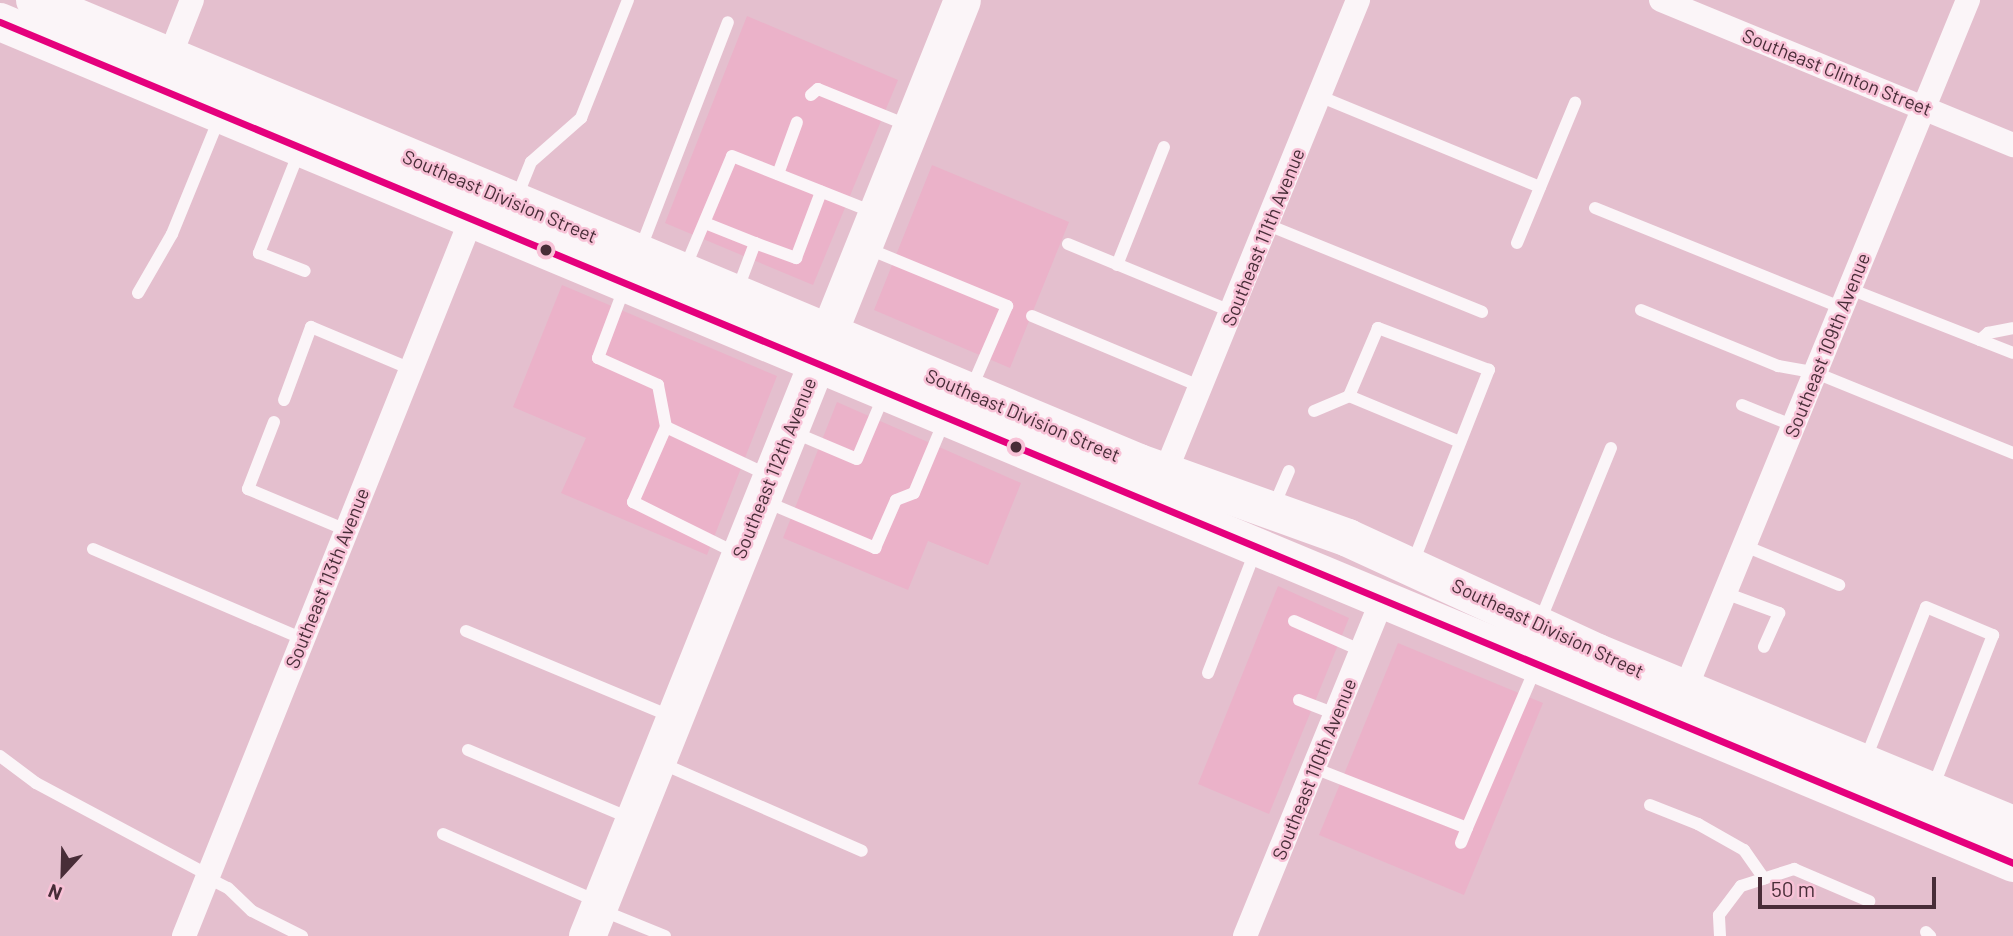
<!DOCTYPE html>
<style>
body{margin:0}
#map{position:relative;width:2013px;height:936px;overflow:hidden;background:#e4bfce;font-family:Barlow,sans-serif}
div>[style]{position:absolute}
.built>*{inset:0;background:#ebb2c9}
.lane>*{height:12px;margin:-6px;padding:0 6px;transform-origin:6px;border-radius:6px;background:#fbf5f8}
.street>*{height:24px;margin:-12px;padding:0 12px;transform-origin:12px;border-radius:12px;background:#fbf5f8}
.secondary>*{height:37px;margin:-18.5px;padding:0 18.5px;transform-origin:18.5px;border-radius:18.5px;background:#fbf5f8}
.primary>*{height:38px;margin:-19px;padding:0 19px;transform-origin:19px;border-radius:19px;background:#fbf5f8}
.bus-1>*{height:7px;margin:-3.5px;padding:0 3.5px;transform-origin:3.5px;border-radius:3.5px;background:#e5007d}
.dots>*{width:19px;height:19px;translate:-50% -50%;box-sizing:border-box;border:4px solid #f8c2d7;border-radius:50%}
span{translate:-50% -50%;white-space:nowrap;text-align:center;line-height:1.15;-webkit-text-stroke:5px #f8c2d7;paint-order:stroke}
.street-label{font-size:19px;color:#482d38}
.north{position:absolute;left:28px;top:838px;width:70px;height:70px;-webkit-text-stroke:5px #f8c2d7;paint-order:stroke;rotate:202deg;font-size:19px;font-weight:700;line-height:28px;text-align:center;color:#482d38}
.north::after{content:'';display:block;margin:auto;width:24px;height:32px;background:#482d38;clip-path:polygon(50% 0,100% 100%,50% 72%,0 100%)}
.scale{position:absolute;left:1758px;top:877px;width:178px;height:32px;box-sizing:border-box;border:4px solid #482d38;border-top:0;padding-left:9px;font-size:21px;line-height:24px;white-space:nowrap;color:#482d38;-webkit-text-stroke:5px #f8c2d7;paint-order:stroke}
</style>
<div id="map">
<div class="built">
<i style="clip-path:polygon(747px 16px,898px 80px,813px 285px,665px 223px)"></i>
<i style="clip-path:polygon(932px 165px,1069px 222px,1010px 368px,874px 310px)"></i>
<i style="clip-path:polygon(562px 285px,777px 376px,707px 555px,561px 493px,586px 438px,513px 407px)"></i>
<i style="clip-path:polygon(837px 402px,1021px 483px,988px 565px,928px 541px,908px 590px,783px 538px)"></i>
<i style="clip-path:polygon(1278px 586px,1349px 618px,1269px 814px,1198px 784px)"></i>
<i style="clip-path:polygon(1398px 643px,1543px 703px,1464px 895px,1319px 835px)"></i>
</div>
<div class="lane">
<i style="left:811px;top:95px;width:9px;rotate:-41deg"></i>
<i style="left:818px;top:89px;width:96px;rotate:22deg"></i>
<i style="left:1319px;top:96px;width:239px;rotate:22.4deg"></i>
<i style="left:299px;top:152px;width:109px;rotate:111.6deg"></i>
<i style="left:259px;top:253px;width:49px;rotate:21.4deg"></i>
<i style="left:778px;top:174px;width:55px;rotate:-69.9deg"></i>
<i style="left:516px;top:199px;width:40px;rotate:-68deg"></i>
<i style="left:531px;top:162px;width:67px;rotate:-41.3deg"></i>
<i style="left:581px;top:118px;width:127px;rotate:-68.3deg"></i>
<i style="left:1595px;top:208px;width:266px;rotate:22deg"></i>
<i style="left:705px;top:223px;width:54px;rotate:21.8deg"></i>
<i style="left:1268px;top:225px;width:231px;rotate:22.1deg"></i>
<i style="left:1517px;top:243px;width:152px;rotate:-67.5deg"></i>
<i style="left:1068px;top:244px;width:178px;rotate:22.4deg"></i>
<i style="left:864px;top:247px;width:155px;rotate:22.4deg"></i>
<i style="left:1007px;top:306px;width:90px;rotate:113.4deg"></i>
<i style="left:640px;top:250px;width:244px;rotate:-68.9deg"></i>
<i style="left:1117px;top:265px;width:127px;rotate:-68.3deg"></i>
<i style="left:685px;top:268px;width:121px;rotate:-67.2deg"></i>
<i style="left:732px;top:156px;width:154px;rotate:21.7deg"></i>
<i style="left:625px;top:286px;width:77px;rotate:110.6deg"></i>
<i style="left:598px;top:358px;width:66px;rotate:24.2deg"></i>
<i style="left:658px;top:385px;width:43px;rotate:79.2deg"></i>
<i style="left:666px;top:427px;width:115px;rotate:25.2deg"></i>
<i style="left:1850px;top:289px;width:175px;rotate:21.4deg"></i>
<i style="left:737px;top:291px;width:51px;rotate:-69.4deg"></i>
<i style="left:755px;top:243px;width:44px;rotate:20.1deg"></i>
<i style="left:796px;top:258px;width:71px;rotate:-69.3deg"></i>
<i style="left:138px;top:293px;width:68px;rotate:-60deg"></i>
<i style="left:172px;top:234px;width:124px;rotate:-67.8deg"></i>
<i style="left:1641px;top:310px;width:148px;rotate:22.2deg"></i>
<i style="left:1778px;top:366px;width:39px;rotate:10deg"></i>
<i style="left:1816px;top:373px;width:213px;rotate:22.1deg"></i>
<i style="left:1032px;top:316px;width:184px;rotate:22.7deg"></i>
<i style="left:1980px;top:340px;width:11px;rotate:-41deg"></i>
<i style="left:1988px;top:333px;width:25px;rotate:-11deg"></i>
<i style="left:284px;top:400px;width:78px;rotate:-69.7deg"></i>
<i style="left:311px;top:327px;width:108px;rotate:22.8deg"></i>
<i style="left:1742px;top:405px;width:56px;rotate:22deg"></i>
<i style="left:1314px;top:411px;width:38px;rotate:-23deg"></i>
<i style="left:274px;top:422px;width:72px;rotate:111.2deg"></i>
<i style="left:248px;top:489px;width:106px;rotate:22.7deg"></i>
<i style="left:666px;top:427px;width:82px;rotate:113.7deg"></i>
<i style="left:633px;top:502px;width:117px;rotate:26.3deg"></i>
<i style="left:793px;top:432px;width:69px;rotate:22.9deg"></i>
<i style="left:857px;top:459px;width:69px;rotate:-67.1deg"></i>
<i style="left:764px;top:501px;width:121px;rotate:22.9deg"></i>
<i style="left:875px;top:548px;width:52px;rotate:-66.4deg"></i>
<i style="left:896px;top:500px;width:19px;rotate:-21deg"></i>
<i style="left:914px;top:493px;width:80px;rotate:-67.3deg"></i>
<i style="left:1274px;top:506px;width:38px;rotate:-67deg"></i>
<i style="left:1745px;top:546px;width:102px;rotate:22.5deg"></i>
<i style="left:93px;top:549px;width:228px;rotate:23.2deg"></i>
<i style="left:1412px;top:565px;width:210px;rotate:-68.5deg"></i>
<i style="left:1489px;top:370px;width:119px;rotate:-159.3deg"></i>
<i style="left:1378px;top:328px;width:74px;rotate:113.1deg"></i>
<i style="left:1349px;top:396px;width:120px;rotate:22.5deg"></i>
<i style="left:1725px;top:593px;width:58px;rotate:20.3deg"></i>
<i style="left:1779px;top:613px;width:37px;rotate:114deg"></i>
<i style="left:1294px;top:621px;width:74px;rotate:23.8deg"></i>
<i style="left:1540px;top:621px;width:187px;rotate:-67.7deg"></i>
<i style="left:466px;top:631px;width:221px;rotate:22.6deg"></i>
<i style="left:1208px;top:673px;width:130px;rotate:-68.8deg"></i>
<i style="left:1299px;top:700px;width:40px;rotate:21deg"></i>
<i style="left:468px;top:750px;width:176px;rotate:22.8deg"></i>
<i style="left:0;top:756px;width:45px;rotate:36.9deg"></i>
<i style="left:36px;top:783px;width:195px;rotate:28.1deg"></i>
<i style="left:1866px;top:758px;width:162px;rotate:-68.3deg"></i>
<i style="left:1926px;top:607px;width:73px;rotate:22.7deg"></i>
<i style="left:1993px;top:635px;width:163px;rotate:111.5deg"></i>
<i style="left:661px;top:763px;width:219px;rotate:23.6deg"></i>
<i style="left:1314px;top:768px;width:164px;rotate:21.4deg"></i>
<i style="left:1467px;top:828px;width:16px;rotate:112deg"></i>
<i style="left:1650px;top:805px;width:52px;rotate:21.6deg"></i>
<i style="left:1698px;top:824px;width:53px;rotate:29.5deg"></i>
<i style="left:1744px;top:850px;width:35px;rotate:55deg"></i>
<i style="left:1467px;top:828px;width:173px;rotate:-66.8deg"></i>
<i style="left:443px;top:834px;width:167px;rotate:23.6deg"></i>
<i style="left:208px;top:878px;width:22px;rotate:27deg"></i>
<i style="left:228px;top:888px;width:33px;rotate:44deg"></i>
<i style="left:252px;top:911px;width:56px;rotate:26.6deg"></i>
<i style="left:601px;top:910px;width:69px;rotate:22.1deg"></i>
<i style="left:1926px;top:932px;width:6px;rotate:45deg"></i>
<i style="left:1720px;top:936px;width:21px;rotate:-93deg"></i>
<i style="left:1719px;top:915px;width:36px;rotate:-53deg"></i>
<i style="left:1741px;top:886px;width:56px;rotate:-17.8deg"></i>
<i style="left:1794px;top:869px;width:82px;rotate:23.1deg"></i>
</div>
<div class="street">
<i style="left:1661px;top:0;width:381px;rotate:22.4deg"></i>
<i style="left:170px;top:56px;width:60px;rotate:-68.6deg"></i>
<i style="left:1165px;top:473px;width:511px;rotate:-67.8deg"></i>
<i style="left:1685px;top:690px;width:746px;rotate:-67.7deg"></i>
<i style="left:184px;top:936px;width:771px;rotate:-68.16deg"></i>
<i style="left:1245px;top:936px;width:362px;rotate:-67.8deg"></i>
</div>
<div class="secondary">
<i style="left:587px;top:936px;width:1008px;rotate:-68.17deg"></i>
</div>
<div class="primary">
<i style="left:35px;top:0;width:1197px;rotate:22.75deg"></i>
<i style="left:1139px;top:463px;width:222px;rotate:19.7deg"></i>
<i style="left:1348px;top:538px;width:275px;rotate:24.7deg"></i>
<i style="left:1598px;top:653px;width:449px;rotate:22.5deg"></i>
<i style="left:0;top:22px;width:2182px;rotate:22.67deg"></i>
</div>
<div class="bus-1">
<i style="left:0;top:22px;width:2182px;rotate:22.67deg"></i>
</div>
<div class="dots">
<i style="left:546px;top:250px;background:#482d38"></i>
<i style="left:1016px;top:447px;background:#482d38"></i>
</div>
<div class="street-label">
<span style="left:1837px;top:72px;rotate:22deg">Southeast Clinton Street</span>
<span style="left:500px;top:196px;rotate:23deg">Southeast Division Street</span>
<span style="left:1263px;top:237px;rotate:-68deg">Southeast 111th Avenue</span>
<span style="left:1827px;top:345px;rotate:-68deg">Southeast 109th Avenue</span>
<span style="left:1023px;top:415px;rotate:23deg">Southeast Division Street</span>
<span style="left:774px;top:468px;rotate:-68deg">Southeast 112th Avenue</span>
<span style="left:327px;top:578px;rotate:-68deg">Southeast 113th Avenue</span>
<span style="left:1548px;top:628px;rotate:25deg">Southeast Division Street</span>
<span style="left:1314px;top:769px;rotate:-68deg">Southeast 110th Avenue</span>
</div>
<div class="north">N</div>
<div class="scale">50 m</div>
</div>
